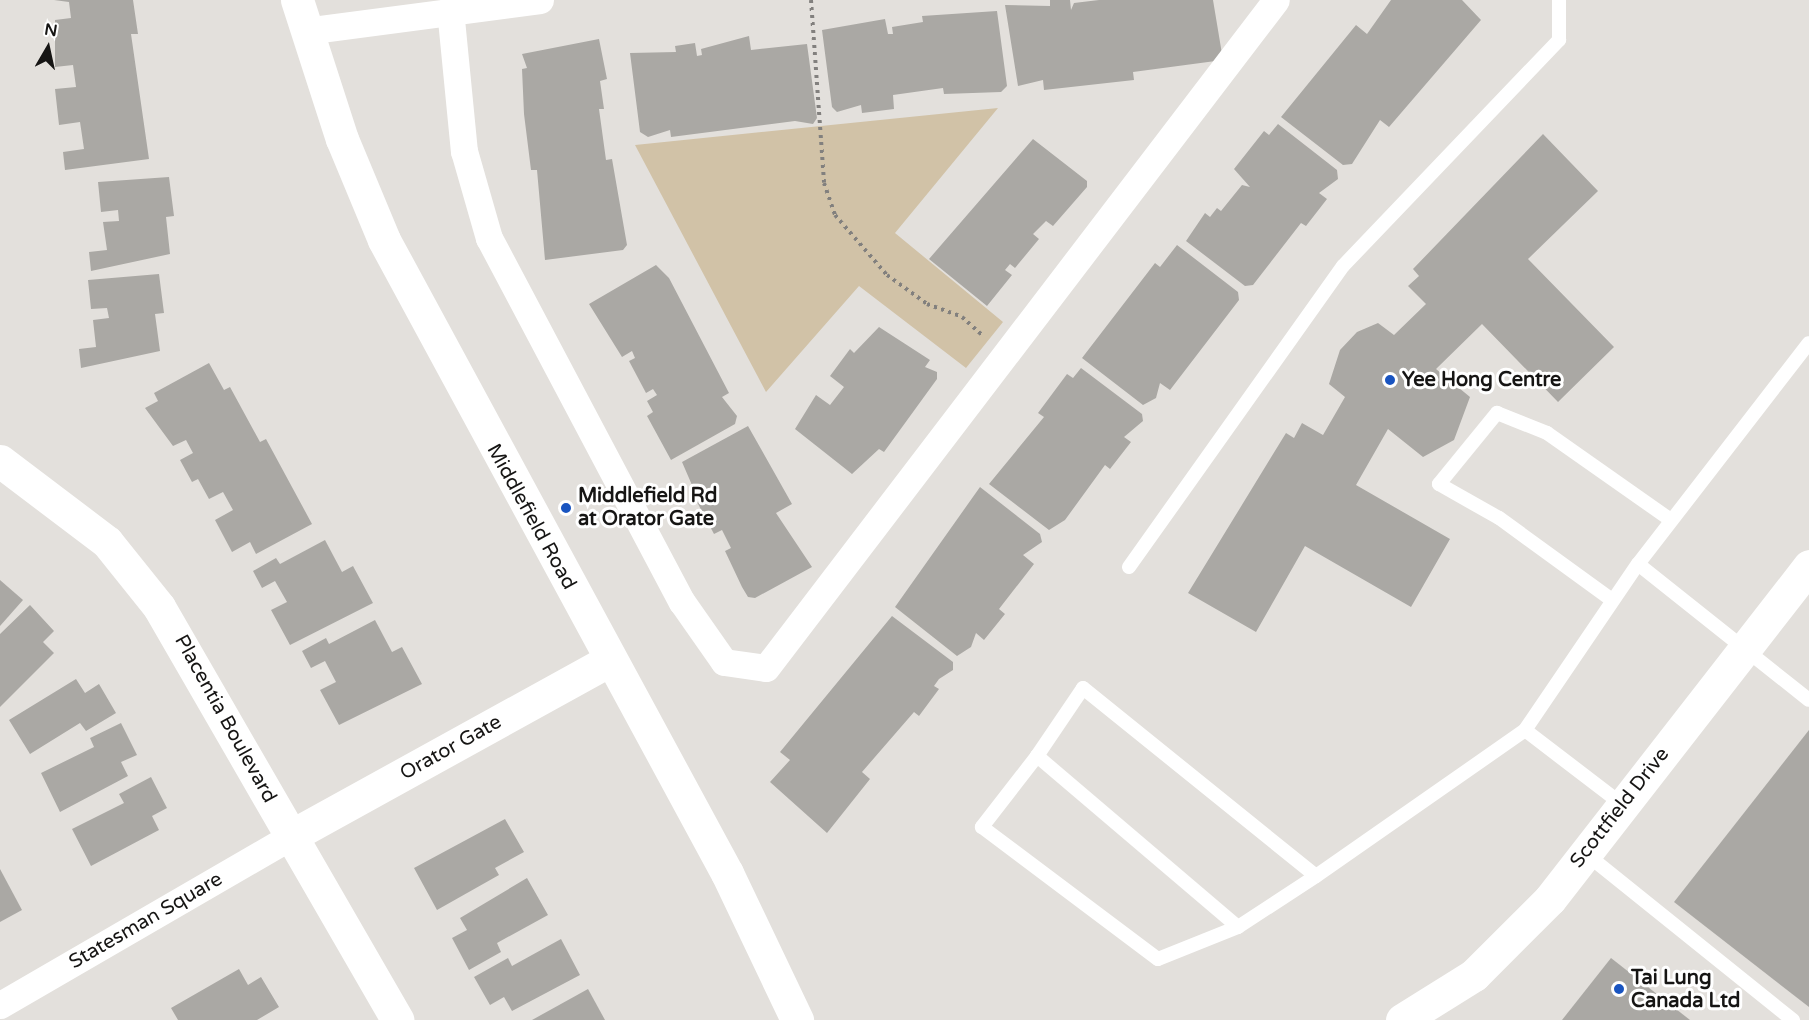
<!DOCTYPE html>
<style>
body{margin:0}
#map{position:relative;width:1809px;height:1020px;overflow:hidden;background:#e3e0dc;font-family:"Varela Round",sans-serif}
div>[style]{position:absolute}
.green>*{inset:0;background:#d1c2a7}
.building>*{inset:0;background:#aaa8a4}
.path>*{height:4px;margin-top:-2px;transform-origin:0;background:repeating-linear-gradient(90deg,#82807e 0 3px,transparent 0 7.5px)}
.service>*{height:14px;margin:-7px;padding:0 7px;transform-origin:7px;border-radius:7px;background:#fff}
.minor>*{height:27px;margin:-13.5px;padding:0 13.5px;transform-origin:13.5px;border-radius:13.5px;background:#fff}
.tertiary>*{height:33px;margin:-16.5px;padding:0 16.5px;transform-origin:16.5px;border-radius:16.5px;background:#fff}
.secondary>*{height:33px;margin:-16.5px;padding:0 16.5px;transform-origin:16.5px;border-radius:16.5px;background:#fff}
.dots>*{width:16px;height:16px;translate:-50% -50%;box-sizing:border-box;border:3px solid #fff;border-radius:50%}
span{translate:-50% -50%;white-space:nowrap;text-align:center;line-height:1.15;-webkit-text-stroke:6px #fff;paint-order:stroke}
.poi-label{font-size:20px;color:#161514;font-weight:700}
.left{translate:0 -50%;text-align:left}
.street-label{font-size:20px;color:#161514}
.north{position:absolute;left:18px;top:18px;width:60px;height:60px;-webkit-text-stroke:4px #fff;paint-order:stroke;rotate:9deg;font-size:16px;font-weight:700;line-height:24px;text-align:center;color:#161514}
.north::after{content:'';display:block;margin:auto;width:21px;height:27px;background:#161514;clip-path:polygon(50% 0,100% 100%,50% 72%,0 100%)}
</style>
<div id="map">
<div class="green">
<i style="clip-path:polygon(998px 108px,895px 233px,1003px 322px,966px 368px,859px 286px,766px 392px,635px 145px)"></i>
</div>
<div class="building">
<i style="clip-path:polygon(54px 0,133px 0,138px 34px,131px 34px,149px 159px,65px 170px,63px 152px,84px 149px,80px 122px,59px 125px,55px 89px,76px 87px,73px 65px,55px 67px,55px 20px,71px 18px,69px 2px)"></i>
<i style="clip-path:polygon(1050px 0,1070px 0,1071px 10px,1074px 3px,1099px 0,1213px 0,1223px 60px,1133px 72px,1134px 80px,1044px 90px,1043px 80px,1018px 86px,1005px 5px,1050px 6px)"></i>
<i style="clip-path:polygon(1391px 0,1462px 0,1481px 20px,1389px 127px,1380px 120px,1352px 164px,1343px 165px,1281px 117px,1356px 25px,1367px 34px)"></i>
<i style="clip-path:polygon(997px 11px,1007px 86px,1001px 92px,944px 94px,943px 88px,893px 95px,894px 109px,862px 113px,861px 105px,837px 112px,832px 107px,822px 30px,885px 19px,888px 34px,893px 34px,892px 27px,923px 22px,922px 16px)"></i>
<i style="clip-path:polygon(749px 36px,751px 50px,807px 44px,817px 118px,813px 124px,795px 121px,671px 137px,670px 130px,648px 137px,640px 132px,630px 53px,676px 52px,675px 46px,695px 43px,697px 56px,702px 55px,701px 49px)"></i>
<i style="clip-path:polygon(599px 39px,607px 79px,600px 81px,604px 109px,599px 109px,606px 160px,612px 159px,627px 245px,623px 250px,545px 260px,537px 170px,531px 170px,524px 114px,522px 69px,527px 68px,522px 54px)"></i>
<i style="clip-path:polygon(1278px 124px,1337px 170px,1338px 179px,1319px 193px,1327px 199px,1306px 226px,1301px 223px,1253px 285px,1245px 286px,1186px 241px,1205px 213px,1210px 217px,1217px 208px,1221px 211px,1242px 185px,1250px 187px,1234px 169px,1264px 131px,1269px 135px)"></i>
<i style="clip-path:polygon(1543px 134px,1598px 191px,1528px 259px,1614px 347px,1558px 402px,1482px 324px,1436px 369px,1470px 397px,1454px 440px,1423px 457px,1388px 429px,1356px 485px,1450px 539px,1411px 607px,1305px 546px,1256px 632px,1188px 593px,1286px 433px,1294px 438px,1302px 423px,1323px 435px,1345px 397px,1329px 384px,1340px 350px,1357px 332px,1378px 323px,1394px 335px,1426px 304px,1408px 286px,1419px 276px,1413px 269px)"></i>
<i style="clip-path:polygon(1033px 139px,1087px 181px,1087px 187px,1053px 226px,1046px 221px,1033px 234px,1039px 239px,1015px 268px,1010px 264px,1005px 270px,1012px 275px,987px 306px,929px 259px)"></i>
<i style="clip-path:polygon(169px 177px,174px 216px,166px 217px,170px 254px,91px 271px,89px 252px,107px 250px,103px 222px,119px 221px,118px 210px,101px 212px,98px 182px)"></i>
<i style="clip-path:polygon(1177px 245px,1238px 292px,1239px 300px,1170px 390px,1160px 383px,1156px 398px,1143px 405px,1082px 358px,1155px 263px,1160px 267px)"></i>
<i style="clip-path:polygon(656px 265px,669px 278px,729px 393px,722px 397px,737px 416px,735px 424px,671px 460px,647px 416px,653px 412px,647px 401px,657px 395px,653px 389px,646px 393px,629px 361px,635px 358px,632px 351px,622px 357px,589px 304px)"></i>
<i style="clip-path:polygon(159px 274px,164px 313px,155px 314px,160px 351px,81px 368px,79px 349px,96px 347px,93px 320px,109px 318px,107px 308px,91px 309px,88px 280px)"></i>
<i style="clip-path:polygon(879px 327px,930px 360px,925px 367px,937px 372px,937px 379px,884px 452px,879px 449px,852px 474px,795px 429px,816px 395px,830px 405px,844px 387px,830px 376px,850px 349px,854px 353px)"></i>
<i style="clip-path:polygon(209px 363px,224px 390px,230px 387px,260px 442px,266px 439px,312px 524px,256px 554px,250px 542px,232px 552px,215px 520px,233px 510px,223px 492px,209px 499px,198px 479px,192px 482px,180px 460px,193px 453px,186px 440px,173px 446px,145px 408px,158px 401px,154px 393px)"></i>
<i style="clip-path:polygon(1081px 368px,1142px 414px,1143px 421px,1124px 437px,1131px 442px,1110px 469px,1105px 465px,1065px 520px,1049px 530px,989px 484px,1044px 417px,1038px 413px,1067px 374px,1073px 378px)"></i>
<i style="clip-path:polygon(748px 426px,792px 504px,776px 513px,812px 567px,755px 598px,748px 597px,742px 587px,725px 551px,731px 548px,722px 530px,714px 534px,697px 502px,704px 498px,695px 492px,682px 462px)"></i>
<i style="clip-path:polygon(980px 487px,1040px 534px,1042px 542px,1023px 555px,1034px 564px,999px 609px,1005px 614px,984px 640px,976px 633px,971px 647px,957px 656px,895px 607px)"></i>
<i style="clip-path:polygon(325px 540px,342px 572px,353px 566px,373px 603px,290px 645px,271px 610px,287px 602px,275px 581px,262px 588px,253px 571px,276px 558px,280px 564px)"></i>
<i style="clip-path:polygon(0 580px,23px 600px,0 626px)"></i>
<i style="clip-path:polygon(30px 605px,54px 631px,43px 642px,54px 653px,0 707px,0 634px)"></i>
<i style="clip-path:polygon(892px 616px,953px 662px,953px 670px,939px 679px,934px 686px,939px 689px,919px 716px,914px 712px,862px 772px,870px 779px,827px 833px,770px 782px,790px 760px,780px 752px)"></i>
<i style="clip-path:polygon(375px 620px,392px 652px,402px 647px,422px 684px,339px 725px,320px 690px,336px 682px,325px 661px,311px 668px,302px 651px,326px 638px,329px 644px)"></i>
<i style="clip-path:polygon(76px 679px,85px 693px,99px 684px,116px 713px,86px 731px,80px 723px,30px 754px,9px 720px)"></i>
<i style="clip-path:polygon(121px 723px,137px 755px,121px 762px,128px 776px,60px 812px,41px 773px,94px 747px,90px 738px)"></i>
<i style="clip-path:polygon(1809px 730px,1809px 1007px,1674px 902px)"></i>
<i style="clip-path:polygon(151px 777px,167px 808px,152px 816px,159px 830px,91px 866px,72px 829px,124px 803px,119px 794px)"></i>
<i style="clip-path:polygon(505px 819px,524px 852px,495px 868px,499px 875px,437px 910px,414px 868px)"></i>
<i style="clip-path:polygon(0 869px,22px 910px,0 922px)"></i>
<i style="clip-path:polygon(527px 878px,548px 915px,497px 943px,501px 952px,469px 970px,452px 938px,467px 930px,460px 918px)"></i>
<i style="clip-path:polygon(561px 939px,580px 975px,512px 1011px,504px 997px,490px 1005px,474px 977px,508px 958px,512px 966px)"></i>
<i style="clip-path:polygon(1611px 958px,1690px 1020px,1562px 1020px)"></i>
<i style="clip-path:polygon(239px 969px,248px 985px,261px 977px,279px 1007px,257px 1020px,178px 1020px,171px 1008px)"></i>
<i style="clip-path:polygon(588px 989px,605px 1020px,532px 1020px)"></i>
</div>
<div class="path">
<i style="left:811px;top:0;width:183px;rotate:85.9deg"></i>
<i style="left:824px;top:183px;width:34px;rotate:71deg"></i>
<i style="left:835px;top:215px;width:79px;rotate:49.1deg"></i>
<i style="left:887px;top:275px;width:49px;rotate:35.9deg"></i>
<i style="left:927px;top:304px;width:37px;rotate:20deg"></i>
<i style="left:962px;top:317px;width:27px;rotate:42deg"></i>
</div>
<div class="service">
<i style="left:1638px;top:564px;width:218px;rotate:38.5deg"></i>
<i style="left:1129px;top:567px;width:369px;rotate:-54.6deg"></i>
<i style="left:1343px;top:266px;width:313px;rotate:-46.3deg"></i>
<i style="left:1559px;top:40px;width:40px;rotate:-90deg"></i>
<i style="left:1612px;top:600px;width:140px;rotate:-144deg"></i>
<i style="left:1499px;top:518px;width:69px;rotate:-150.5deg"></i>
<i style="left:1439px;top:484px;width:92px;rotate:-50.8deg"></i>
<i style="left:1497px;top:413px;width:54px;rotate:21.8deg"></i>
<i style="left:1547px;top:433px;width:151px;rotate:35.1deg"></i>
<i style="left:1037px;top:756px;width:90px;rotate:127.8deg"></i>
<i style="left:982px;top:827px;width:220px;rotate:36.9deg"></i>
<i style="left:1158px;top:959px;width:86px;rotate:-21.8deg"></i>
<i style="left:1238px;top:927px;width:264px;rotate:-139.6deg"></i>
<i style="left:1037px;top:756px;width:82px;rotate:-55.9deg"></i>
<i style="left:1083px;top:688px;width:299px;rotate:38.9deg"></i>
<i style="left:1316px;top:876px;width:255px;rotate:-34.9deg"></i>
<i style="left:1623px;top:805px;width:123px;rotate:-142.6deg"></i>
<i style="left:1525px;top:730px;width:201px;rotate:-55.8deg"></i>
<i style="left:1638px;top:564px;width:279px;rotate:-52.3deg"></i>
<i style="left:1585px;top:853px;width:267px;rotate:38.8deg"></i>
<i style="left:1238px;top:927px;width:93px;rotate:-33.2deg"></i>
</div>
<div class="minor">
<i style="left:450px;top:9px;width:143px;rotate:84.4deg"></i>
<i style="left:464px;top:151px;width:91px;rotate:74deg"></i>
<i style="left:489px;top:238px;width:412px;rotate:62.1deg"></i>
<i style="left:682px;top:602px;width:73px;rotate:55deg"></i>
<i style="left:724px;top:662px;width:42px;rotate:8.1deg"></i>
<i style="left:766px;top:668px;width:840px;rotate:-52.64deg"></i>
<i style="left:305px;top:31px;width:237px;rotate:-7.5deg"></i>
<i style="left:0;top:1005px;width:337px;rotate:-30.1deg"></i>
</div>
<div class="tertiary">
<i style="left:0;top:461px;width:134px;rotate:37.1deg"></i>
<i style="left:107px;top:542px;width:83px;rotate:51.3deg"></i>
<i style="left:159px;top:607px;width:477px;rotate:60deg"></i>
<i style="left:291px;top:836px;width:364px;rotate:-28.9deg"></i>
<i style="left:1402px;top:1020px;width:85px;rotate:-32deg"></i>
<i style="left:1474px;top:975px;width:107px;rotate:-45deg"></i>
<i style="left:1550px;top:899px;width:422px;rotate:-52.1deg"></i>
</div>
<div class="secondary">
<i style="left:297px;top:0;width:146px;rotate:72.1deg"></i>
<i style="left:342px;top:139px;width:109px;rotate:67.4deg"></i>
<i style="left:384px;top:240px;width:720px;rotate:61.55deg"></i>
<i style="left:727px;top:873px;width:163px;rotate:64.5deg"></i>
</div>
<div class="dots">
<i style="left:1390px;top:380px;background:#1954c0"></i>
<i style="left:566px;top:508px;background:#1954c0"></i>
<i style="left:1619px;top:989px;background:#1954c0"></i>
</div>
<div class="poi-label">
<span class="left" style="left:1402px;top:380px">Yee Hong Centre</span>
<span class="left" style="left:578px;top:508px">Middlefield Rd<br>at Orator Gate</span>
<span class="left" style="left:1631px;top:990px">Tai Lung<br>Canada Ltd</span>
</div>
<div class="street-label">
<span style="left:531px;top:517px;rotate:61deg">Middlefield Road</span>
<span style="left:225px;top:719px;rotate:61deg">Placentia Boulevard</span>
<span style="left:451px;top:748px;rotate:-29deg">Orator Gate</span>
<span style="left:1620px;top:808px;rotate:-52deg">Scottfield Drive</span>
<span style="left:146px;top:921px;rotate:-30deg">Statesman Square</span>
</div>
<div class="north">N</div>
</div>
